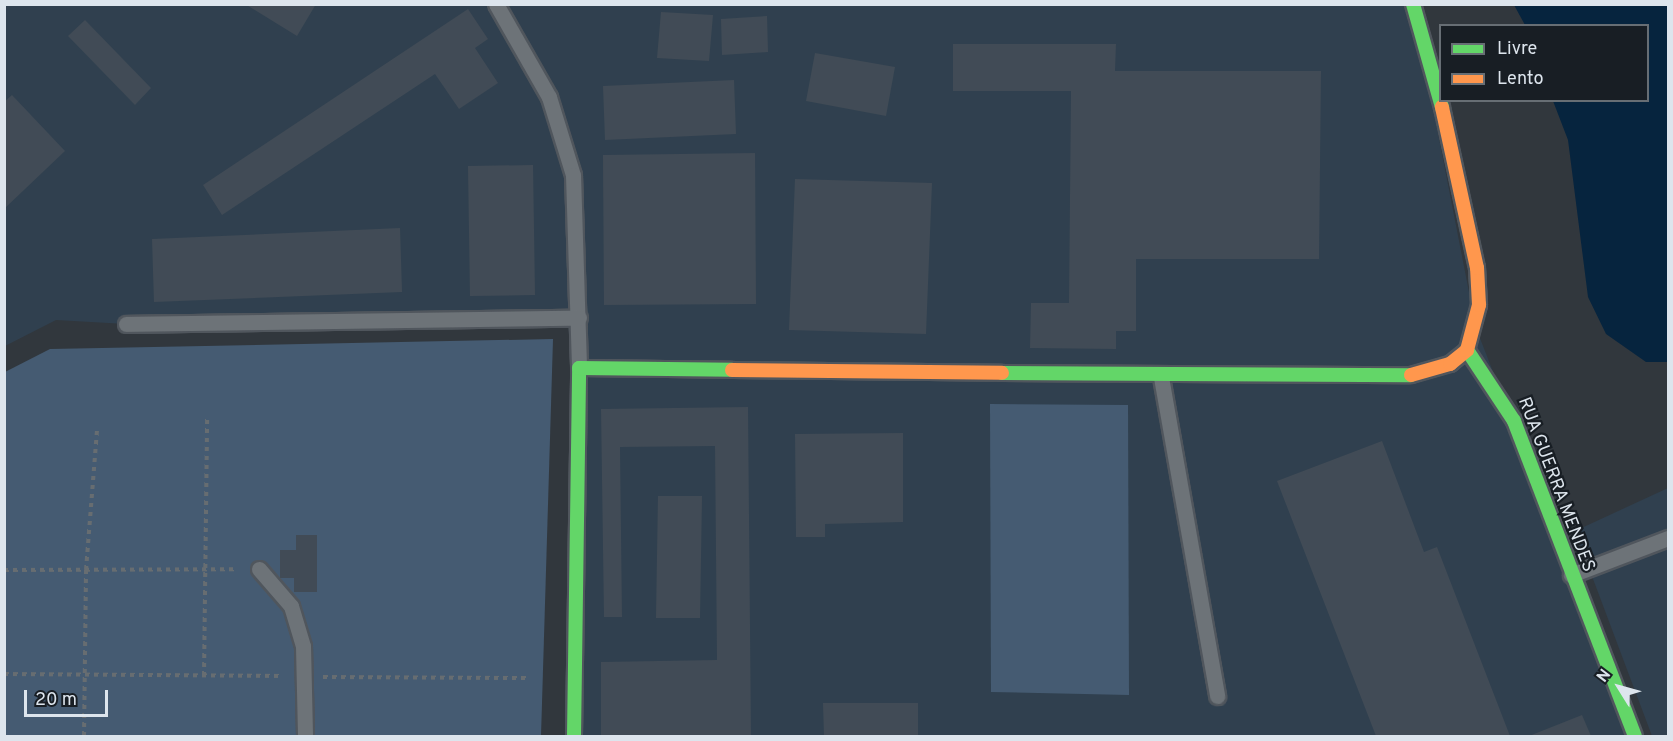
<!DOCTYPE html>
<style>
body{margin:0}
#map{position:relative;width:1673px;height:741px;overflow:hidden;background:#31373d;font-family:Overpass,sans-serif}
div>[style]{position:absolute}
.built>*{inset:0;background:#30404f}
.green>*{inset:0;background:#455b72}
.water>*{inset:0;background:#06243e}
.building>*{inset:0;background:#414b56}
.path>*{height:4px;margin-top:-2px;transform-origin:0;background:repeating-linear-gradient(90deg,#676d71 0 4.5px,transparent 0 9px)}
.roads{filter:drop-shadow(2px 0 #50565d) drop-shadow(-2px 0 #50565d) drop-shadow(0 2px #50565d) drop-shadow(0 -2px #50565d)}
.lane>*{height:15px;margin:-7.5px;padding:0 7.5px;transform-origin:7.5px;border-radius:7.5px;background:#6d7378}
.fast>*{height:14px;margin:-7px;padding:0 7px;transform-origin:7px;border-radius:7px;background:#63d668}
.slow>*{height:14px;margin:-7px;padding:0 7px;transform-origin:7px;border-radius:7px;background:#ff974d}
span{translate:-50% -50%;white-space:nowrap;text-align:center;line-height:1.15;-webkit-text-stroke:4.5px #181e24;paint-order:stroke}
.street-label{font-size:18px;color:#dde5ed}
.frame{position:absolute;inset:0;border:6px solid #dde5ed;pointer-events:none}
.legend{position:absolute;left:1439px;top:24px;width:210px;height:78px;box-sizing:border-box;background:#181e24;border:2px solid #676e74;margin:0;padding:8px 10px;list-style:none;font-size:18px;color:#dde5ed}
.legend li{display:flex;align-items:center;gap:12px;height:30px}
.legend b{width:30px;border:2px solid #676e74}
.north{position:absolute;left:1589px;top:657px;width:60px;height:60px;-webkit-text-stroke:4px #181e24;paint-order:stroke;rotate:307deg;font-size:16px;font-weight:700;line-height:24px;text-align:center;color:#dde5ed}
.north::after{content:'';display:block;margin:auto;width:21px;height:27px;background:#dde5ed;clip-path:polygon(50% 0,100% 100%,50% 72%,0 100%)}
.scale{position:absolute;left:24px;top:690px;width:84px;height:27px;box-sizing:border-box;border:3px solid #dde5ed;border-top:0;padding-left:8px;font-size:18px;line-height:21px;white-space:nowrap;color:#dde5ed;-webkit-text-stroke:4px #181e24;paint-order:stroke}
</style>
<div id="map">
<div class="built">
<i style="clip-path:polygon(5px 5px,1413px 5px,1476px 328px,1635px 736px,574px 736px,579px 318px,126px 324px,56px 320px,5px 346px)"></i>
<i style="clip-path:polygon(1668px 488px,1668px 736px,1652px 736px,1575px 531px)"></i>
</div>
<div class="green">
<i style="clip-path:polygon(553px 339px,541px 736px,5px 736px,5px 372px,50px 349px)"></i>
<i style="clip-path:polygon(990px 404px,1128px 405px,1129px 695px,991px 692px)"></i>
</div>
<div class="water">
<i style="clip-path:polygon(1514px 5px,1668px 5px,1668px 362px,1646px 362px,1606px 334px,1588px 297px,1568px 140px,1553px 101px,1648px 100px,1648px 26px,1525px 25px)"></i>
</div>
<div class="building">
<i style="clip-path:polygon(245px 4px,316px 4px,297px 36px)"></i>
<i style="clip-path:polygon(468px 9px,488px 39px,475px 48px,498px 83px,459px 109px,435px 74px,222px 215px,203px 185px)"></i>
<i style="clip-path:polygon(661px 12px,713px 15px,709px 61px,657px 58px)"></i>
<i style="clip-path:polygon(767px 16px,768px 52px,722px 55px,721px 19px)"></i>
<i style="clip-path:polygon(85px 20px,151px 88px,135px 105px,68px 36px)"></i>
<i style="clip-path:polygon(953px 44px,1116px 44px,1115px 71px,1321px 71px,1319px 259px,1136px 259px,1136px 331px,1116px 331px,1116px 349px,1030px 348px,1031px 303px,1069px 303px,1071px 91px,953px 91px)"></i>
<i style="clip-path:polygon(815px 53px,895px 67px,886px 116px,806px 101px)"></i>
<i style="clip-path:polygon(734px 80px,736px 134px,605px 140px,603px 86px)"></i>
<i style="clip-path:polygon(12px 95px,65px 151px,4px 209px,4px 102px)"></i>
<i style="clip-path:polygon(755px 153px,756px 304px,604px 305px,603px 155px)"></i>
<i style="clip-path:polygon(533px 165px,535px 295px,470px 296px,468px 166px)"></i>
<i style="clip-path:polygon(795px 179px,932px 183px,926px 334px,789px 330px)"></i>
<i style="clip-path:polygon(400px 228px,402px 292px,154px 302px,152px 239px)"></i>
<i style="clip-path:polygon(748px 407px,751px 736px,601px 736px,601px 662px,717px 660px,715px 446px,620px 447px,622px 617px,604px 617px,601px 409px)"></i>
<i style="clip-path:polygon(903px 433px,903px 522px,825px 524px,825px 537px,796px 537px,795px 434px)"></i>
<i style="clip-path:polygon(1382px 441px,1424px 552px,1437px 547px,1510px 736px,1376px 736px,1277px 481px)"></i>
<i style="clip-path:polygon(658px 496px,702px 496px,700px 618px,656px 618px)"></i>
<i style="clip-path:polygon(296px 535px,317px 535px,317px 592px,294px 592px,294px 578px,280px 578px,280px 550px,296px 550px)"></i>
<i style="clip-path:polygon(823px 703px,918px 703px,918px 736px,824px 736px)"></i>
<i style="clip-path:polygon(1582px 715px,1591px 736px,1529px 736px)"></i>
</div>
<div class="path">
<i style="left:4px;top:570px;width:234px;rotate:-0.2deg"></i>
<i style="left:4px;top:674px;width:279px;rotate:0.4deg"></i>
<i style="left:204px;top:676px;width:258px;rotate:-89.3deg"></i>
<i style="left:323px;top:677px;width:203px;rotate:0.3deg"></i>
<i style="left:84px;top:736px;width:166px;rotate:-89.3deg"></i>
<i style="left:86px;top:570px;width:140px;rotate:-85.5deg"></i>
</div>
<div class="roads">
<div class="lane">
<i style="left:496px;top:4px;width:107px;rotate:60.3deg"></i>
<i style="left:549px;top:97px;width:82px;rotate:72.9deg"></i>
<i style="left:573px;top:175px;width:193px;rotate:88.2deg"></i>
<i style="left:126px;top:324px;width:453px;rotate:-0.8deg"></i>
<i style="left:1161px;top:377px;width:324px;rotate:80deg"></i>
<i style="left:259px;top:569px;width:49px;rotate:49.1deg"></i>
<i style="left:291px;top:606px;width:42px;rotate:73.3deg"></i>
<i style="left:303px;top:646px;width:90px;rotate:88.7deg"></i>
<i style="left:1571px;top:575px;width:104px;rotate:-20.9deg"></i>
</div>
<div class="fast">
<i style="left:1413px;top:4px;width:107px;rotate:74.3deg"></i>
<i style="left:1467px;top:350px;width:85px;rotate:56.5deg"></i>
<i style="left:1514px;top:421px;width:337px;rotate:69deg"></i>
<i style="left:1002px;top:373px;width:409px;rotate:0.3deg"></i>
<i style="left:574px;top:736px;width:368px;rotate:-89.2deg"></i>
<i style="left:579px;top:368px;width:153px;rotate:0.7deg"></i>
</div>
<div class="slow">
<i style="left:732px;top:370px;width:270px;rotate:0.6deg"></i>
<i style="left:1411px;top:375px;width:41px;rotate:-15.8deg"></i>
<i style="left:1450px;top:364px;width:22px;rotate:-39deg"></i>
<i style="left:1467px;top:350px;width:47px;rotate:-75.1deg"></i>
<i style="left:1479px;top:305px;width:37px;rotate:-93deg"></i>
<i style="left:1477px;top:268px;width:165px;rotate:-102.3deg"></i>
</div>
</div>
<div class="street-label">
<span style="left:1555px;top:485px;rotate:69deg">RUA GUERRA MENDES</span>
</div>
<div class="frame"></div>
<ul class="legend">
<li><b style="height:8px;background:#63d668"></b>Livre</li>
<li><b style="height:8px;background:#ff974d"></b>Lento</li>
</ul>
<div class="north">N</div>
<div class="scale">20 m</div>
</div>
